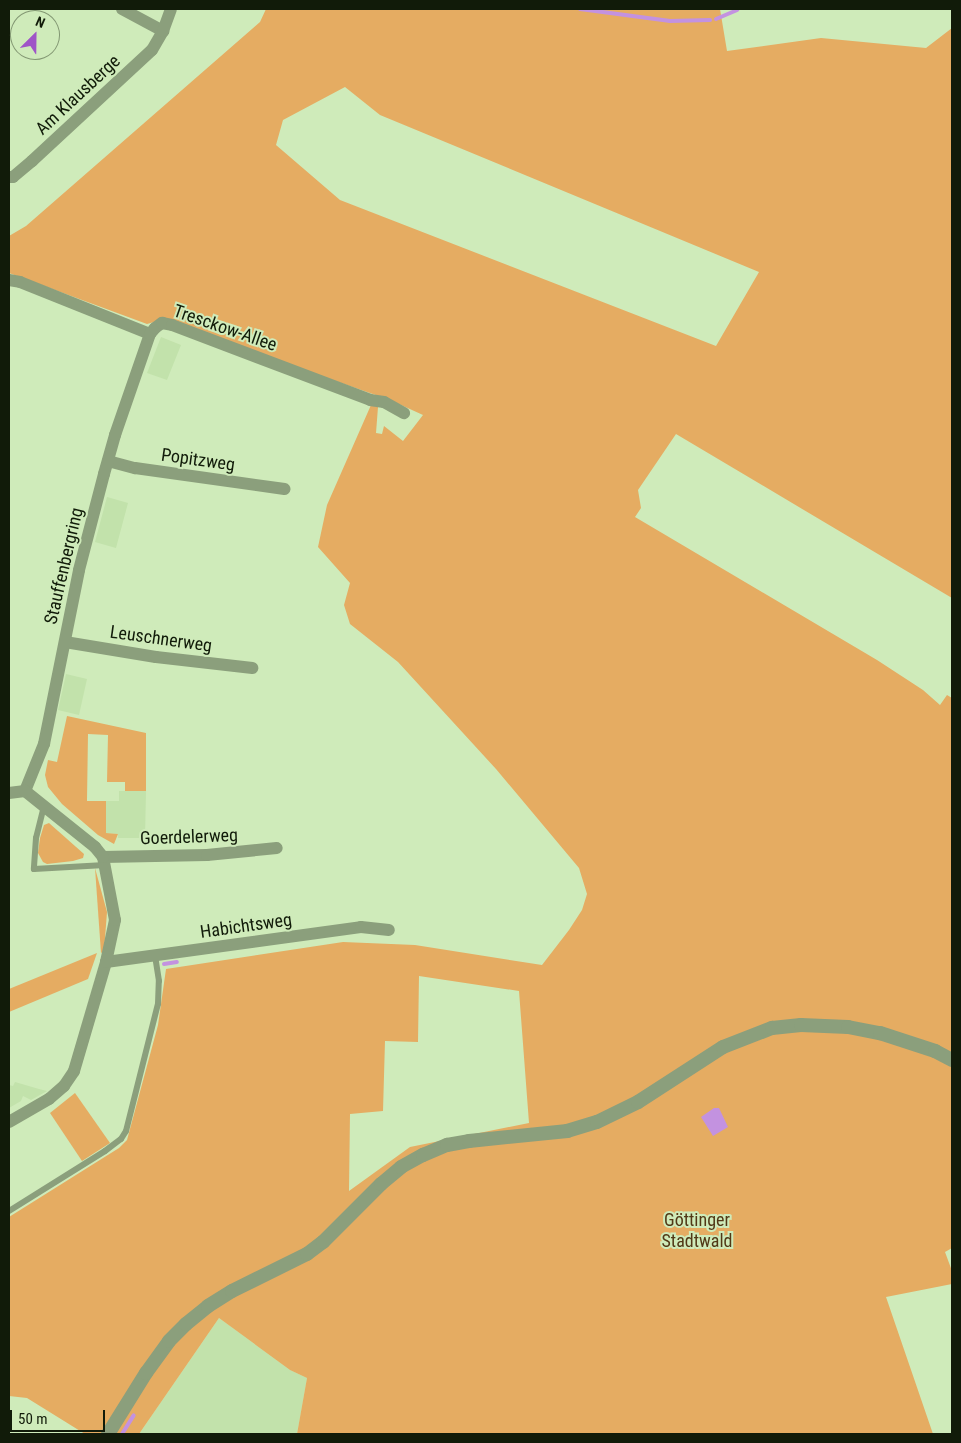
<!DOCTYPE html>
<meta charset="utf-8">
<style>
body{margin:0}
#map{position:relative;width:961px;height:1443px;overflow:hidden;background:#cfebba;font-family:"Roboto Condensed",sans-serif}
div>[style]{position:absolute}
.built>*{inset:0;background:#c2e2ab}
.green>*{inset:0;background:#e5ac62}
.water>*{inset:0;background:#c392e0}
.stream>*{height:4px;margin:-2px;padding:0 2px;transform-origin:2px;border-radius:2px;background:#c392e0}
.service>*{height:6px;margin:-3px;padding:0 3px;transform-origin:3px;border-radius:3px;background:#8b9f7c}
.minor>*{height:12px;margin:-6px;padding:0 6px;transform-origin:6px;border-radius:6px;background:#8b9f7c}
.tertiary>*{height:14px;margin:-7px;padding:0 7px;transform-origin:7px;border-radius:7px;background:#8b9f7c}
span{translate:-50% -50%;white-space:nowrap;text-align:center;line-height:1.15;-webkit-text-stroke:4px #cfebba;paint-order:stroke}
.street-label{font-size:18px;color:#111b09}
.park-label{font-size:18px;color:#513816}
.frame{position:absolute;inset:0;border:10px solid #111b09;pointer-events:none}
.north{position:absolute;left:10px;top:10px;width:50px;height:50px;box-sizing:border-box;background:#cfebba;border:1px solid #839873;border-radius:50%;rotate:23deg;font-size:14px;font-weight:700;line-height:20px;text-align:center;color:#111b09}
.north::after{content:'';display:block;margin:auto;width:18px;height:22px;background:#9f55c7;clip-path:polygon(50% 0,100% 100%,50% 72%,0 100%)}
.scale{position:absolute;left:10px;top:1410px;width:95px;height:22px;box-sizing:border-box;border:2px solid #111b09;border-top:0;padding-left:6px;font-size:15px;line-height:18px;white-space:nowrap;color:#111b09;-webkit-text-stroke:4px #cfebba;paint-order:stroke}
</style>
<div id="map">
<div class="built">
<i style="clip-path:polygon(161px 337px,181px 345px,167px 380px,147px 373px)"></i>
<i style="clip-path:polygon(107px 497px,128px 503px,116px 548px,95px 542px)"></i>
<i style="clip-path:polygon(66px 674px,87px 679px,79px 715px,58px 710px)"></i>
<i style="clip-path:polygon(119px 791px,146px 791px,145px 838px,118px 838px,118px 834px,106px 833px,106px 801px,119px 801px)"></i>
<i style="clip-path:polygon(15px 1082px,39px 1089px,47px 1091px,31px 1100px,23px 1096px,21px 1101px,9px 1108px,9px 1085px,13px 1086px)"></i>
<i style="clip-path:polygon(219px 1318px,290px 1370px,307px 1378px,297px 1434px,139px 1434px)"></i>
</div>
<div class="green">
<i style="clip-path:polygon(evenodd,266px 9px,720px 9px,727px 51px,821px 38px,926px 48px,952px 28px,952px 598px,676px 434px,638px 490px,641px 508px,635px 517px,877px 660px,923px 690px,940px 705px,947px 695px,952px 698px,952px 1248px,945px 1252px,952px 1271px,952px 1284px,886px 1297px,933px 1434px,297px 1434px,307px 1378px,290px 1370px,219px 1318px,139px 1434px,85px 1434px,27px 1398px,9px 1396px,9px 1217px,119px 1148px,127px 1140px,158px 1025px,166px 969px,343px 942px,415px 945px,542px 965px,569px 930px,582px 910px,587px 894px,579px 868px,496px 769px,398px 662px,350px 624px,344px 605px,350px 583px,318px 547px,327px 505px,371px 405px,378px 407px,376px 433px,382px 434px,384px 426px,403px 441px,423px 415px,390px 400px,161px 320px,147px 324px,9px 273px,9px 236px,26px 226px,260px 22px,266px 9px,345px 87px,380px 115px,759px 272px,716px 346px,340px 200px,276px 145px,283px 120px,345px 87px,266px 9px,419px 976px,519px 991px,529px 1123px,410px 1147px,349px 1191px,350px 1114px,383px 1111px,385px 1041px,418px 1042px,419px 976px)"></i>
<i style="clip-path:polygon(67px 716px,146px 733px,146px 791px,125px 791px,125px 782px,107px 782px,108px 735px,88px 734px,87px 801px,106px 801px,106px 833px,118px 834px,114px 844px,98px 835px,62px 804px,48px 787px,45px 775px,48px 760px,57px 762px)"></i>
<i style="clip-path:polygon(49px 823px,84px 854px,83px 858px,73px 861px,47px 864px,43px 862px,38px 853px,40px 838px,44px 825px)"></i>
<i style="clip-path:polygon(95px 868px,107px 912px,104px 951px,101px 953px)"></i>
<i style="clip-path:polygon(97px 953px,88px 979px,9px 1012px,9px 989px)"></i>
<i style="clip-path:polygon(75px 1093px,110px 1143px,82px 1161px,50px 1113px)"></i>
</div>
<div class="water">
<i style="clip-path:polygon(714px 1108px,719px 1108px,728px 1127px,713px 1136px,701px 1117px)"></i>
</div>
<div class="stream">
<i style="left:580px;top:9px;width:91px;rotate:7.6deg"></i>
<i style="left:670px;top:21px;width:40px;rotate:-1.4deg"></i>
<i style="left:716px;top:19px;width:23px;rotate:-23deg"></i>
<i style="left:164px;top:964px;width:13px;rotate:-9deg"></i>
<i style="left:122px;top:1434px;width:22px;rotate:-58deg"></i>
</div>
<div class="service">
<i style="left:44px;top:806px;width:33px;rotate:104deg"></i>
<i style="left:36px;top:838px;width:31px;rotate:94deg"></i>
<i style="left:34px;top:869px;width:71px;rotate:-3.2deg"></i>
<i style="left:9px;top:1211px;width:113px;rotate:-32deg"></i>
<i style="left:105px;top:1151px;width:20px;rotate:-37deg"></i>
<i style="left:121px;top:1139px;width:9px;rotate:-58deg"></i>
<i style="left:126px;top:1131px;width:131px;rotate:-75.9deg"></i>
<i style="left:158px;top:1004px;width:23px;rotate:-88deg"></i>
<i style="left:159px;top:981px;width:24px;rotate:-99deg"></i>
</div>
<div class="minor">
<i style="left:122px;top:9px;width:47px;rotate:28.2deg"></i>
<i style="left:9px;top:177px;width:4px"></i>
<i style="left:13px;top:177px;width:25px;rotate:-40deg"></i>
<i style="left:32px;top:161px;width:163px;rotate:-42.8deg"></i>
<i style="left:152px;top:50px;width:22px;rotate:-60deg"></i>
<i style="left:163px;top:31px;width:23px;rotate:-70deg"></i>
<i style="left:9px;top:280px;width:11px;rotate:10deg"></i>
<i style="left:20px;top:282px;width:140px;rotate:21.8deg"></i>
<i style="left:108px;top:461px;width:28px;rotate:15deg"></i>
<i style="left:135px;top:468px;width:151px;rotate:8deg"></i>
<i style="left:65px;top:642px;width:92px;rotate:9.4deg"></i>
<i style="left:156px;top:657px;width:97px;rotate:6.5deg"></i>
<i style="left:25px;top:791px;width:51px;rotate:-68deg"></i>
<i style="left:44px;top:744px;width:177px;rotate:-78.6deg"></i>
<i style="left:79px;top:570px;width:99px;rotate:-75.4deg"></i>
<i style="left:104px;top:474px;width:41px;rotate:-74.2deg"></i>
<i style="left:115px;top:435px;width:107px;rotate:-70.9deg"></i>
<i style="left:150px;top:334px;width:8px;rotate:-50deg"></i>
<i style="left:155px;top:328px;width:9px;rotate:-36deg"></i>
<i style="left:162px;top:323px;width:10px;rotate:11deg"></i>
<i style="left:172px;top:325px;width:212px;rotate:20.7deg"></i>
<i style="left:370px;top:400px;width:14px;rotate:8deg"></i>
<i style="left:384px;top:402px;width:23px;rotate:29deg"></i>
<i style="left:9px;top:793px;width:16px;rotate:-7deg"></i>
<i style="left:103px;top:857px;width:104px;rotate:-1.1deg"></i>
<i style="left:207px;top:855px;width:70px;rotate:-5.7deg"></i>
<i style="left:106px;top:962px;width:257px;rotate:-7.8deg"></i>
<i style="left:361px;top:927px;width:28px;rotate:6deg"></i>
<i style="left:9px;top:1122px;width:46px;rotate:-29.9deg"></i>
<i style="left:49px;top:1099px;width:20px;rotate:-41deg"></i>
<i style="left:64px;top:1086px;width:18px;rotate:-56deg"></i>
<i style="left:74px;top:1071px;width:114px;rotate:-73.6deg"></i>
<i style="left:106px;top:962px;width:43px;rotate:-77.9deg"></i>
<i style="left:115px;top:920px;width:64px;rotate:-100.8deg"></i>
<i style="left:103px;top:857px;width:13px;rotate:-129deg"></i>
<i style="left:95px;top:847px;width:90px;rotate:-141.3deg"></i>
</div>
<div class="tertiary">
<i style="left:108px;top:1434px;width:72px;rotate:-58.1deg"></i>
<i style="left:146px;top:1373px;width:39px;rotate:-54deg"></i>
<i style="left:169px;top:1341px;width:24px;rotate:-45deg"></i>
<i style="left:186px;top:1324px;width:28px;rotate:-39deg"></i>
<i style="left:208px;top:1306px;width:28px;rotate:-32deg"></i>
<i style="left:232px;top:1291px;width:84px;rotate:-26.3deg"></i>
<i style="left:307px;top:1254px;width:20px;rotate:-37deg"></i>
<i style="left:323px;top:1242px;width:82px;rotate:-45deg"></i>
<i style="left:381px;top:1184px;width:26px;rotate:-40deg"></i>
<i style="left:401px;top:1167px;width:25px;rotate:-29deg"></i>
<i style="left:423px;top:1155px;width:26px;rotate:-23deg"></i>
<i style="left:447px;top:1145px;width:22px;rotate:-10deg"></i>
<i style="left:469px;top:1141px;width:99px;rotate:-5.8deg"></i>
<i style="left:567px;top:1131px;width:31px;rotate:-17deg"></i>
<i style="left:597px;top:1122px;width:46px;rotate:-26deg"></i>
<i style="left:638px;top:1102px;width:101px;rotate:-32.9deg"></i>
<i style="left:723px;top:1047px;width:53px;rotate:-21.2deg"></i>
<i style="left:772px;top:1028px;width:29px;rotate:-6deg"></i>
<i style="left:801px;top:1025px;width:47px;rotate:2.4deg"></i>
<i style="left:848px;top:1027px;width:33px;rotate:11deg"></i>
<i style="left:880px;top:1033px;width:58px;rotate:18.1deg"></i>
<i style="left:935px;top:1051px;width:19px;rotate:28deg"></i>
</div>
<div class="street-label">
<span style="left:78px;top:95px;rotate:-43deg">Am Klausberge</span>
<span style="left:225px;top:328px;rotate:19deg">Tresckow-Allee</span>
<span style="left:198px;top:460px;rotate:8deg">Popitzweg</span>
<span style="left:64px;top:566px;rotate:-77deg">Stauffenbergring</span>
<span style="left:161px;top:639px;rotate:8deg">Leuschnerweg</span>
<span style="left:189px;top:837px;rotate:-2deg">Goerdelerweg</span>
<span style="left:246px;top:926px;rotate:-8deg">Habichtsweg</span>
</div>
<div class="park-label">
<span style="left:697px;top:1231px">Göttinger<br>Stadtwald</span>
</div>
<div class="frame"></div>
<div class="north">N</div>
<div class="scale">50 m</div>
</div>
